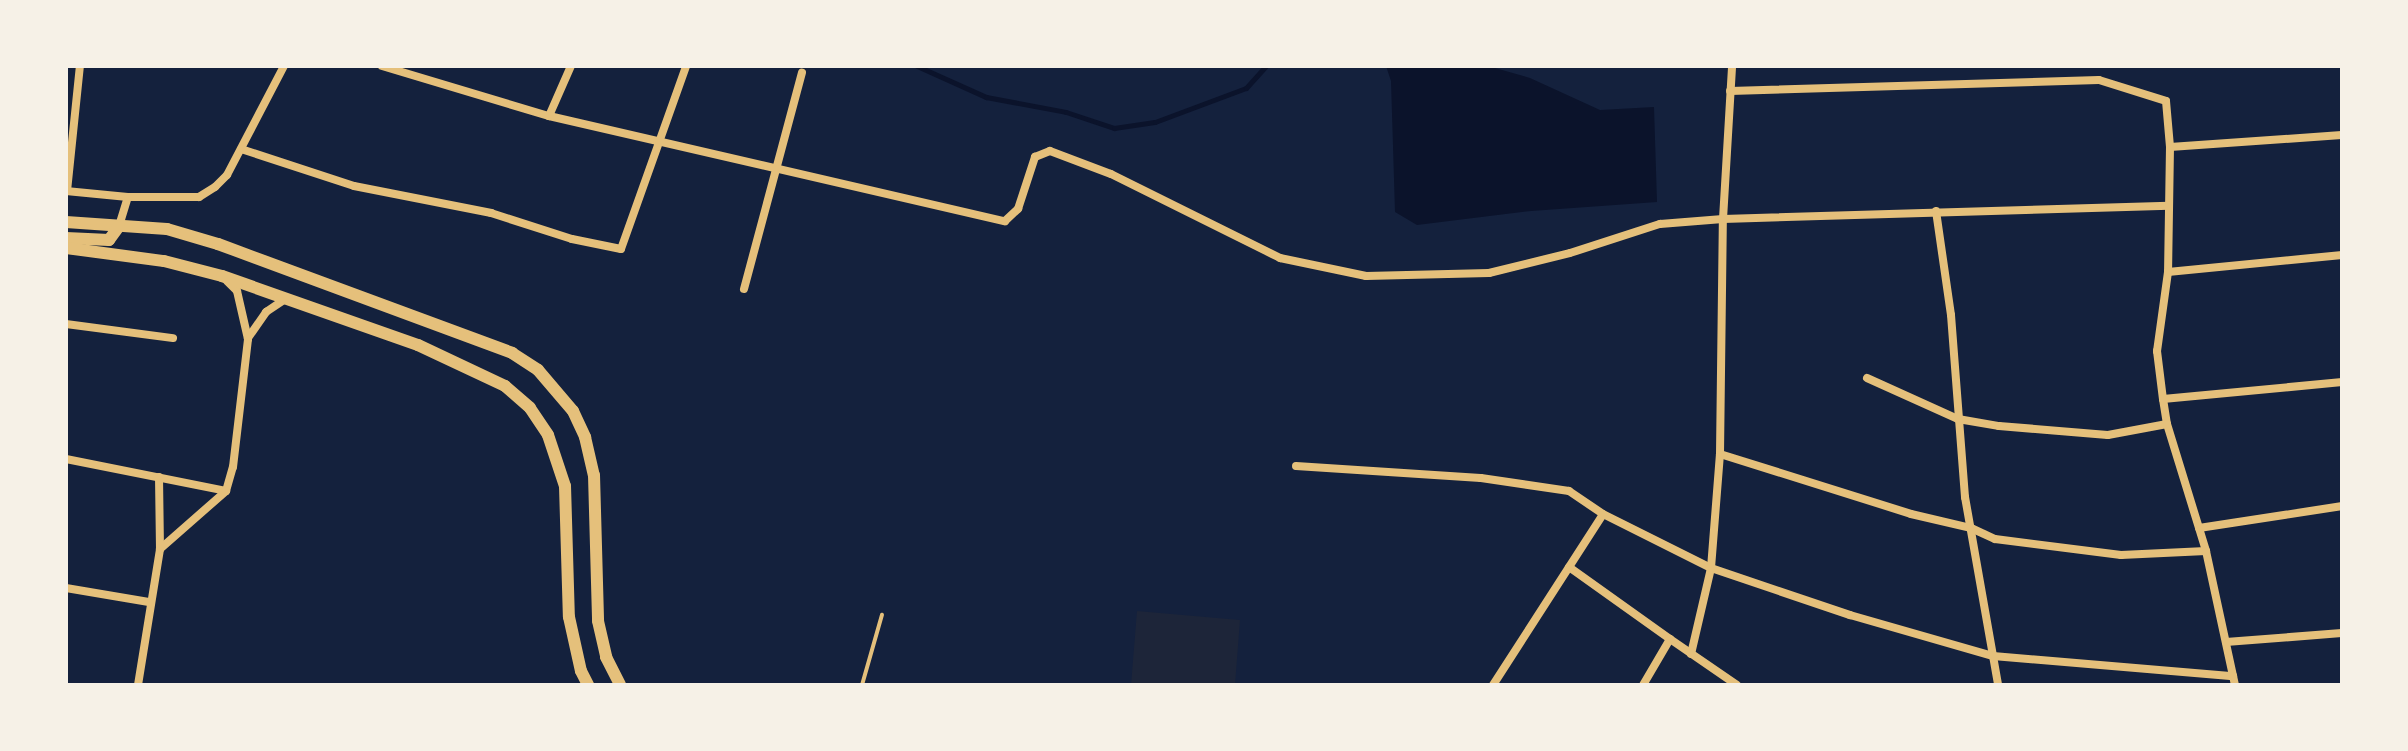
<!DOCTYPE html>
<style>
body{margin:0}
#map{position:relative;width:2408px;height:751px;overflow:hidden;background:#14213d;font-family:Figtree,sans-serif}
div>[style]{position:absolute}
.green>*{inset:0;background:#1d2539}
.water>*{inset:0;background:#0b132b}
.stream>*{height:5px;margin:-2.5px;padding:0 2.5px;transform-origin:2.5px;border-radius:2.5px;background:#0b132b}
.service>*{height:4px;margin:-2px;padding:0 2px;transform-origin:2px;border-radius:2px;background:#e5c07b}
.minor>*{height:8px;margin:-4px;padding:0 4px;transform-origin:4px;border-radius:4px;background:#e5c07b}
.secondary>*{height:12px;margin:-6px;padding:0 6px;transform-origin:6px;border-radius:6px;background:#e5c07b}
span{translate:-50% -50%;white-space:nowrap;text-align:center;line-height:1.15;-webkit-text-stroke:6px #f6f1e7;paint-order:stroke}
.frame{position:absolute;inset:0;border:68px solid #f6f1e7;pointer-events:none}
</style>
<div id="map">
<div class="green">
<i style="clip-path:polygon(1137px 611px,1240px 620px,1235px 685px,1131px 685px)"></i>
</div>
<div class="water">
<i style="clip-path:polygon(1386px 66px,1488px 66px,1530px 78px,1600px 110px,1654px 107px,1657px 202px,1531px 211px,1417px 225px,1395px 212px,1391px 81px)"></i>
</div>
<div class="stream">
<i style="left:917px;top:66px;width:76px;rotate:24.2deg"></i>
<i style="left:986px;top:97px;width:81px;rotate:10.6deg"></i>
<i style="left:1066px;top:112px;width:51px;rotate:18.4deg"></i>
<i style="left:1114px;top:128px;width:41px;rotate:-8.3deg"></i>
<i style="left:1155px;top:122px;width:97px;rotate:-20.5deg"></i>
<i style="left:1246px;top:88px;width:30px;rotate:-48deg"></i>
</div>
<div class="service">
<i style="left:862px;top:685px;width:73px;rotate:-74.1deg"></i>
</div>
<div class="minor">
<i style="left:382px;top:66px;width:174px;rotate:16.7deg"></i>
<i style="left:549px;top:116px;width:468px;rotate:13deg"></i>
<i style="left:1005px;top:221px;width:18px;rotate:-43deg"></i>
<i style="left:1018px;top:209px;width:55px;rotate:-71.9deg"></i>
<i style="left:1035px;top:157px;width:16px;rotate:-22deg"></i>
<i style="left:1050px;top:151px;width:65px;rotate:20.7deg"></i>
<i style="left:1111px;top:174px;width:189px;rotate:26.4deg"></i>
<i style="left:1280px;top:258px;width:88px;rotate:11.8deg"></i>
<i style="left:1366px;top:276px;width:123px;rotate:-1.4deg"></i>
<i style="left:1489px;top:273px;width:83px;rotate:-13.9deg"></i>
<i style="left:1570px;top:253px;width:95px;rotate:-17.9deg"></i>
<i style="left:1660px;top:224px;width:63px;rotate:-4.5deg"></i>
<i style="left:1723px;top:219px;width:446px;rotate:-1.7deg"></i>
<i style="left:1730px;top:91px;width:369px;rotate:-1.7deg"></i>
<i style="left:2099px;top:80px;width:70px;rotate:17.4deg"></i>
<i style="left:2166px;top:101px;width:46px;rotate:85deg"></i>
<i style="left:2170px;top:147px;width:125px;rotate:90.9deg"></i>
<i style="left:2168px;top:272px;width:80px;rotate:97.9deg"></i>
<i style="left:2157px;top:351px;width:48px;rotate:82.9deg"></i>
<i style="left:2163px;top:399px;width:25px;rotate:81deg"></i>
<i style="left:2167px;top:424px;width:133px;rotate:72.9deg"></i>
<i style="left:2206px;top:551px;width:137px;rotate:77.8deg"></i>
<i style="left:549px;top:116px;width:55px;rotate:-66.3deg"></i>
<i style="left:2170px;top:147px;width:172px;rotate:-4deg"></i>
<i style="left:241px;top:149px;width:119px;rotate:18.1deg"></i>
<i style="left:354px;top:186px;width:140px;rotate:11.1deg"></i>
<i style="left:491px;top:213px;width:85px;rotate:17.8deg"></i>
<i style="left:572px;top:239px;width:50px;rotate:11.5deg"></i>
<i style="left:621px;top:249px;width:194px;rotate:-70.4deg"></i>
<i style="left:66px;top:191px;width:62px;rotate:5.5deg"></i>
<i style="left:67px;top:191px;width:126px;rotate:-84.1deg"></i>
<i style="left:1936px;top:211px;width:105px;rotate:81.8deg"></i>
<i style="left:1951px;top:315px;width:183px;rotate:85.6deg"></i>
<i style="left:1965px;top:497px;width:191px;rotate:80deg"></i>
<i style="left:119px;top:226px;width:30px;rotate:-73deg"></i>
<i style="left:128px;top:197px;width:71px"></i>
<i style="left:199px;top:197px;width:19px;rotate:-32deg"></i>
<i style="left:215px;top:187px;width:17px;rotate:-45deg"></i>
<i style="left:227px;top:175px;width:123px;rotate:-62.4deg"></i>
<i style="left:2168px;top:272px;width:175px;rotate:-5.6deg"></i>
<i style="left:744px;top:289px;width:224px;rotate:-75deg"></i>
<i style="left:66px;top:324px;width:108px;rotate:7.5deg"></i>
<i style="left:248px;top:338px;width:32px;rotate:-55deg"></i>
<i style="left:266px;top:312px;width:23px;rotate:-34deg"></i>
<i style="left:1867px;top:378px;width:100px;rotate:24.3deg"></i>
<i style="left:1958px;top:419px;width:42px;rotate:9.7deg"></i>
<i style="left:1999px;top:426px;width:109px;rotate:4.7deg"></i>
<i style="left:2108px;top:435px;width:60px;rotate:-10.6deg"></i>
<i style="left:2163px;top:399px;width:180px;rotate:-5.4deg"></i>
<i style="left:1720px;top:454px;width:200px;rotate:17.4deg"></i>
<i style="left:1911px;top:514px;width:62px;rotate:13.1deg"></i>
<i style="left:1971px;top:528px;width:26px;rotate:25deg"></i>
<i style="left:1995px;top:539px;width:127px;rotate:7.2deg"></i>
<i style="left:2121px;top:555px;width:85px;rotate:-2.7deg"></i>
<i style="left:66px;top:459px;width:163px;rotate:11.3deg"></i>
<i style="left:1296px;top:466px;width:185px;rotate:3.7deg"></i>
<i style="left:1481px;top:478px;width:89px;rotate:8.4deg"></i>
<i style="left:1569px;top:491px;width:41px;rotate:34.1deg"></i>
<i style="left:1603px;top:514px;width:121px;rotate:26.6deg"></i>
<i style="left:1711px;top:568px;width:147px;rotate:18.7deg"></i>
<i style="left:1850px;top:615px;width:149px;rotate:16deg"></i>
<i style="left:1993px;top:656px;width:241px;rotate:4.8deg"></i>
<i style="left:159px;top:477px;width:72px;rotate:89.2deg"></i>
<i style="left:2199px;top:528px;width:145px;rotate:-8.7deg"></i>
<i style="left:1569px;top:567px;width:124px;rotate:35.5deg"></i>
<i style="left:1670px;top:639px;width:53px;rotate:120.4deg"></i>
<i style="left:66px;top:588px;width:84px;rotate:9.6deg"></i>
<i style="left:1670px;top:639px;width:81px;rotate:34.5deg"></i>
<i style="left:2226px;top:642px;width:116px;rotate:-4.4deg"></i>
<i style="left:1691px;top:654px;width:88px;rotate:-76.9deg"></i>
<i style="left:1711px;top:568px;width:114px;rotate:-85.5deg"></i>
<i style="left:1720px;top:454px;width:235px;rotate:-89.3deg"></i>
<i style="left:1723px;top:219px;width:153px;rotate:-86.6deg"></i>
<i style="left:138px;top:685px;width:138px;rotate:-80.8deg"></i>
<i style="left:160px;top:549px;width:88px;rotate:-41.3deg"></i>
<i style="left:226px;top:491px;width:25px;rotate:-74deg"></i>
<i style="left:233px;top:467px;width:129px;rotate:-83.3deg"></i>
<i style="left:248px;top:339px;width:49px;rotate:-102.9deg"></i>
<i style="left:237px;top:291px;width:14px;rotate:-135deg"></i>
<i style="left:1493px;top:685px;width:203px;rotate:-57.2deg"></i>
</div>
<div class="secondary">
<i style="left:66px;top:222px;width:101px;rotate:4deg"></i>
<i style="left:167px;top:229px;width:53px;rotate:16.4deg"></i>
<i style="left:218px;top:244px;width:314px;rotate:20.3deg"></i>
<i style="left:512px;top:353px;width:31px;rotate:33deg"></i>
<i style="left:538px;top:370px;width:54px;rotate:49.5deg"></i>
<i style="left:573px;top:411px;width:29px;rotate:65deg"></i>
<i style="left:585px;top:437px;width:39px;rotate:77deg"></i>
<i style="left:594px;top:475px;width:146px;rotate:88.4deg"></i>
<i style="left:598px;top:621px;width:37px;rotate:77deg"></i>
<i style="left:606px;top:657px;width:31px;rotate:63deg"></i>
<i style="left:66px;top:238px;width:43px;rotate:2.7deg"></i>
<i style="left:109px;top:240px;width:17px;rotate:-54deg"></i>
<i style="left:66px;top:248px;width:99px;rotate:7.6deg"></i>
<i style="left:164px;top:261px;width:60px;rotate:14.5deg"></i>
<i style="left:222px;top:276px;width:208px;rotate:19.4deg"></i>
<i style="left:418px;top:345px;width:96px;rotate:25.2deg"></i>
<i style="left:505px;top:386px;width:33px;rotate:41deg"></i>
<i style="left:530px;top:408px;width:32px;rotate:56deg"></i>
<i style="left:548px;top:435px;width:54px;rotate:71.6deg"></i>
<i style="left:565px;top:486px;width:131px;rotate:88.3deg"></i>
<i style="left:569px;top:617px;width:55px;rotate:77.5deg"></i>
<i style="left:581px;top:671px;width:16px;rotate:63deg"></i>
</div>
<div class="frame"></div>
</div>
